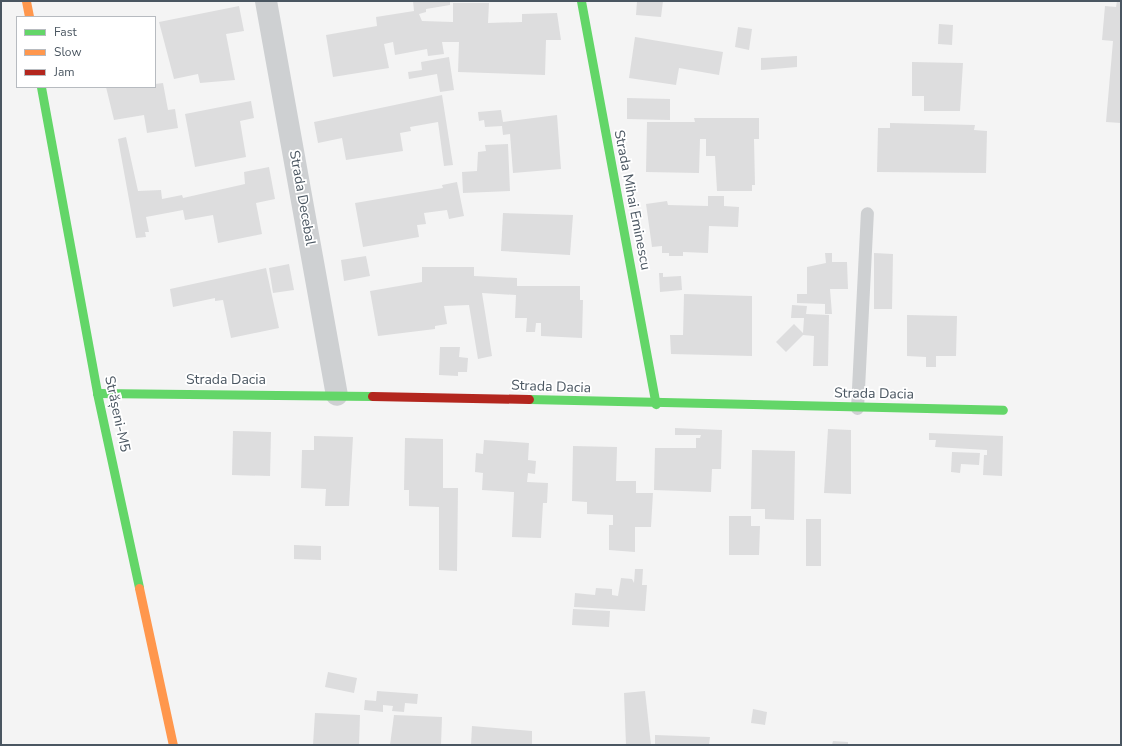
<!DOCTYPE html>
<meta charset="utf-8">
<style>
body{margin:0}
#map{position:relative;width:1122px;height:746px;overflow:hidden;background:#f4f4f4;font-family:"Nunito Sans",sans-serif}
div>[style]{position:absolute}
.building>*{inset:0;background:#ddddde}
.lane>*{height:13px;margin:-6.5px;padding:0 6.5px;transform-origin:6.5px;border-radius:6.5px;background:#ced0d2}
.street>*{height:22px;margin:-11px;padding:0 11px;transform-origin:11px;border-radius:11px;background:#ced0d2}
.fast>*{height:9px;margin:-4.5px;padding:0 4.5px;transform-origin:4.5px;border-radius:4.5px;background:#63d668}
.slow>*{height:9px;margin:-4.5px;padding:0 4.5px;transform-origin:4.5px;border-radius:4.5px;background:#ff974d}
.jam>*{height:9px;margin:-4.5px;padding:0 4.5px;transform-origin:4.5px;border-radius:4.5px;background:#b3261e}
span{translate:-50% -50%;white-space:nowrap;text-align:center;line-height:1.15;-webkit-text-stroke:3.5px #fff;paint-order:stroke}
.street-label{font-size:14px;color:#4a5661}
.frame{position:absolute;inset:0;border:2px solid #4a5661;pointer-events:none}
.legend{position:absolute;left:16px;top:16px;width:140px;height:72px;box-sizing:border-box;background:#fff;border:1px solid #b7bbc0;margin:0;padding:5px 7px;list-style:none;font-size:12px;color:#4a5661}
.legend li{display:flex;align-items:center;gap:8px;height:20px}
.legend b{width:20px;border:1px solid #b7bbc0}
</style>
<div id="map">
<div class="building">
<i style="clip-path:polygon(413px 1px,450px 1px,450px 5px,426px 9px,426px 12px,419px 14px,422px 21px,453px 22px,453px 3px,489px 3px,488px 23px,522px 22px,522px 14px,557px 13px,561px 40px,546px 40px,545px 75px,458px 72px,459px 42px,442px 42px,444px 54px,428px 56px,427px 49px,395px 55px,393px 42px,384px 44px,389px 68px,333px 77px,326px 35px,377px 26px,376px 17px,414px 11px)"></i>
<i style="clip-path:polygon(637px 1px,663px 1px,661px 17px,636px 15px)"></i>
<i style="clip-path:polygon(1117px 1px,1121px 1px,1121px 123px,1106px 122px,1113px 41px,1102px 40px,1105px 6px,1116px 7px)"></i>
<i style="clip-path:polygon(239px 6px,244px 31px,226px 34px,235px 80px,200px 83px,198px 74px,174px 79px,159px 22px)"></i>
<i style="clip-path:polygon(939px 24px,953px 25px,952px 45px,938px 44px)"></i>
<i style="clip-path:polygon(738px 27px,752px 29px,749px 50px,735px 47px)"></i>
<i style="clip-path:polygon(635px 37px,723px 52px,719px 75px,679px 68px,676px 85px,629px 78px)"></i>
<i style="clip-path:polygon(797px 56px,797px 67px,761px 70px,761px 58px)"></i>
<i style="clip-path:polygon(449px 57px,454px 90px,440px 92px,437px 74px,409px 79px,408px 72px,422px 70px,421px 62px)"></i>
<i style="clip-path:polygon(912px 62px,963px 63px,960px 111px,924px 111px,924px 96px,912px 96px)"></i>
<i style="clip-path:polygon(163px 83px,168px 110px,175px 109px,178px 128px,147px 133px,144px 115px,114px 120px,106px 87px,155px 87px,155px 84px)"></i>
<i style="clip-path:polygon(442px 95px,453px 165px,444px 166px,438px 122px,410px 127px,411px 131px,400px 133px,403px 151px,346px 160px,342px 138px,318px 143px,314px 122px)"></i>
<i style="clip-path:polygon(627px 98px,670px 99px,670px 120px,627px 119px)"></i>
<i style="clip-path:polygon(251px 101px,254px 118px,240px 121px,246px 157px,195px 167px,185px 114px)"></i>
<i style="clip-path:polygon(501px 110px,503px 122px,557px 115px,561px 169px,513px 173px,510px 134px,503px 135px,502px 126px,485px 127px,484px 120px,479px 121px,478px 112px)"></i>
<i style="clip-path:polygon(694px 118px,759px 118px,759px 139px,754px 139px,755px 185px,752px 185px,752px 191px,717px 191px,715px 156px,706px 156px,706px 139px,700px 139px,699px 173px,646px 172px,647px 122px,695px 122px)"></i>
<i style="clip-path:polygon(890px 123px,975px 125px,974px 130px,987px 131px,986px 173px,877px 172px,878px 128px,890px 128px)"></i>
<i style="clip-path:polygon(126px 137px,138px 191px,161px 190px,162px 199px,182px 195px,183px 198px,245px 184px,244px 172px,269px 167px,275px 199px,256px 203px,262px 234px,218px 243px,213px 215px,185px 220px,183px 210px,146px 217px,149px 232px,145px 232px,146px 237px,136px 238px,118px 139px)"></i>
<i style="clip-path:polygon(508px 144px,510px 191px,463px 193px,462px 172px,477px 171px,478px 152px,486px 151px,485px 145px)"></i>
<i style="clip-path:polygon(457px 182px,464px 216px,449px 219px,447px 210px,424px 213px,426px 224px,417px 225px,419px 237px,363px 247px,355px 203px,443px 188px,442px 185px)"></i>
<i style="clip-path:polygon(708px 196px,724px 196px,724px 206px,739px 207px,738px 227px,709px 226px,708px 253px,683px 252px,683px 256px,669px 256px,669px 253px,662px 253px,662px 246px,652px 247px,646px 204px,667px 201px,668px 205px,708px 206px)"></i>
<i style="clip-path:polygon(503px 213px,573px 215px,570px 255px,501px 251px)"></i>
<i style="clip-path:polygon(825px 253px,832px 253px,832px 262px,847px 262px,848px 289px,830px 289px,832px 314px,825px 314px,825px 304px,797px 303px,797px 294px,807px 294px,807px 267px,826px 263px)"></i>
<i style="clip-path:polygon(874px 253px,893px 254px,892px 309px,874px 309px)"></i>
<i style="clip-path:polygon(366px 256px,370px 276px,344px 281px,341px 260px)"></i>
<i style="clip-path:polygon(289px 264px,294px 290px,273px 293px,269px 268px)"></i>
<i style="clip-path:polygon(422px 267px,474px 267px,474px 276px,517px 278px,517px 286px,580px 286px,580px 300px,583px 300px,582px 338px,541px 336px,541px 323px,536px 323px,535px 332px,526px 332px,527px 318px,515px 318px,516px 295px,482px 293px,492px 356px,478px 359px,469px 305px,444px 306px,447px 324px,435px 326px,435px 329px,378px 336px,370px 291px,422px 282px)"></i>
<i style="clip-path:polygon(266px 268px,279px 328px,231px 338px,223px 300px,215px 301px,215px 298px,173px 307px,170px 289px)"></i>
<i style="clip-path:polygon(659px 273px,663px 273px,663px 277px,681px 276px,682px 290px,660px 292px)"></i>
<i style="clip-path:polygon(684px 294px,752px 296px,752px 356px,671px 354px,670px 335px,683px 335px)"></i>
<i style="clip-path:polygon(792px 305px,807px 306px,806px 314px,829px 315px,828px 366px,813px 366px,814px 336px,803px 335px,786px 352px,776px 342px,794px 324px,803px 333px,804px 318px,791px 318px)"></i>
<i style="clip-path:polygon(907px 315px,957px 316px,956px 356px,936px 356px,936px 367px,926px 367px,926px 357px,907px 356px)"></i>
<i style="clip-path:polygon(440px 347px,460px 347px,459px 357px,468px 358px,467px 372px,458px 372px,458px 376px,439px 375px)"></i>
<i style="clip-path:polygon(675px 428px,722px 430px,721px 469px,712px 469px,711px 492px,654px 490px,655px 448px,696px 448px,696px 438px,700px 438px,701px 435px,675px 435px)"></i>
<i style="clip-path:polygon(828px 429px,851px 430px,851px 494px,824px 493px)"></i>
<i style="clip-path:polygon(233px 431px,271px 432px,270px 476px,232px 475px)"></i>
<i style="clip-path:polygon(929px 433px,1003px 436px,1002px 476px,983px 475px,984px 455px,987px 455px,987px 450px,935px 447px,936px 440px,929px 440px)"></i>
<i style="clip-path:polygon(314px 436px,353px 437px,349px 506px,325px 506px,326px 489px,301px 488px,302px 450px,314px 450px)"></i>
<i style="clip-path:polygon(405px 438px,443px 439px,443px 488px,458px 488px,457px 571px,439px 570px,439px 507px,409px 506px,409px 490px,404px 490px)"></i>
<i style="clip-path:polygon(484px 440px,529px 443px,528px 460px,536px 461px,535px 474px,528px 473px,527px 482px,548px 483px,547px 503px,543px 503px,541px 538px,512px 537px,514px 492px,482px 490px,483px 473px,475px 472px,476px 453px,483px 454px)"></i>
<i style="clip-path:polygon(573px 446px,617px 447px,616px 481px,636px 481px,636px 493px,653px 493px,651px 527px,635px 527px,635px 552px,609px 550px,609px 525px,613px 525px,613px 515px,587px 514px,587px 502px,572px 501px)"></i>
<i style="clip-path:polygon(752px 450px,795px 451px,794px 520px,765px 519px,765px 509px,751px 509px)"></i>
<i style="clip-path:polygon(952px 452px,980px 453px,979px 465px,961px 464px,960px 473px,951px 472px)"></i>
<i style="clip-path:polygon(729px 516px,751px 516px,751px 526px,760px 526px,759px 555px,729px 555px)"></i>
<i style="clip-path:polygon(806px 519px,821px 519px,821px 566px,806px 566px)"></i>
<i style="clip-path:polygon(294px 545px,321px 546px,321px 560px,294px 559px)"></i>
<i style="clip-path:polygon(635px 569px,643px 569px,642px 585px,647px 585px,645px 611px,574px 607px,575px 593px,595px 595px,596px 588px,612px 589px,612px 595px,618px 596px,621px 578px,632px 579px,634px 583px)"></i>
<i style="clip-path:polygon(573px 609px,610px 611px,609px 627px,572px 625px)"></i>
<i style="clip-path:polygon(328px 672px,357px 678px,354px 693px,325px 687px)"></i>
<i style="clip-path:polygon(377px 691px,418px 694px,417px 704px,405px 703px,404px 712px,392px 711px,393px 706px,383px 705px,383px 712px,364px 710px,365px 700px,376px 701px)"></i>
<i style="clip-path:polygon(645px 691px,651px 745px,626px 745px,624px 693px)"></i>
<i style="clip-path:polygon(753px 709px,767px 712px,765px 725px,751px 723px)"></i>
<i style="clip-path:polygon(315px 713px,360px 715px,359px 745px,313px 745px)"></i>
<i style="clip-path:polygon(394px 715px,442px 717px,441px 745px,390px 745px)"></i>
<i style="clip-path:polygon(472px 726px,532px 731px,532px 745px,471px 745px)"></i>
<i style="clip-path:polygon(655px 735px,710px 737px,709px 745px,655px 745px)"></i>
<i style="clip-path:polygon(833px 741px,848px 742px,848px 745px,832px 745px)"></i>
</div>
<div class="lane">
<i style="left:857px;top:408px;width:195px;rotate:-87.1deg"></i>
</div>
<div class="street">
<i style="left:266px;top:1px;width:400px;rotate:79.8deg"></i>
</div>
<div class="fast">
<i style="left:581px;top:1px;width:410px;rotate:79.5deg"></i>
<i style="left:41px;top:87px;width:311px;rotate:79.6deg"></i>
<i style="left:97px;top:393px;width:199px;rotate:77.8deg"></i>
<i style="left:97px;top:393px;width:275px;rotate:0.6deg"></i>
<i style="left:529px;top:399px;width:474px;rotate:1.3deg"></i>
</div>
<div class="slow">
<i style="left:26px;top:1px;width:16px;rotate:79deg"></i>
<i style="left:139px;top:588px;width:161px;rotate:77.8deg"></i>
</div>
<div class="jam">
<i style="left:372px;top:396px;width:157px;rotate:1.1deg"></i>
</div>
<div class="street-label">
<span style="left:302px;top:198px;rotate:80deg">Strada Decebal</span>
<span style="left:632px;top:200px;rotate:79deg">Strada Mihai Eminescu</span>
<span style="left:226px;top:380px">Strada Dacia</span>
<span style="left:551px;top:387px;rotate:2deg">Strada Dacia</span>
<span style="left:874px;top:394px;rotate:1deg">Strada Dacia</span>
<span style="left:117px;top:414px;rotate:78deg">Strășeni-M5</span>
</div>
<div class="frame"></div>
<ul class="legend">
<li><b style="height:5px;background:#63d668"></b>Fast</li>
<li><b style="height:5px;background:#ff974d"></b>Slow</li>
<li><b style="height:5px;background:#b3261e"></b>Jam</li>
</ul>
</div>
